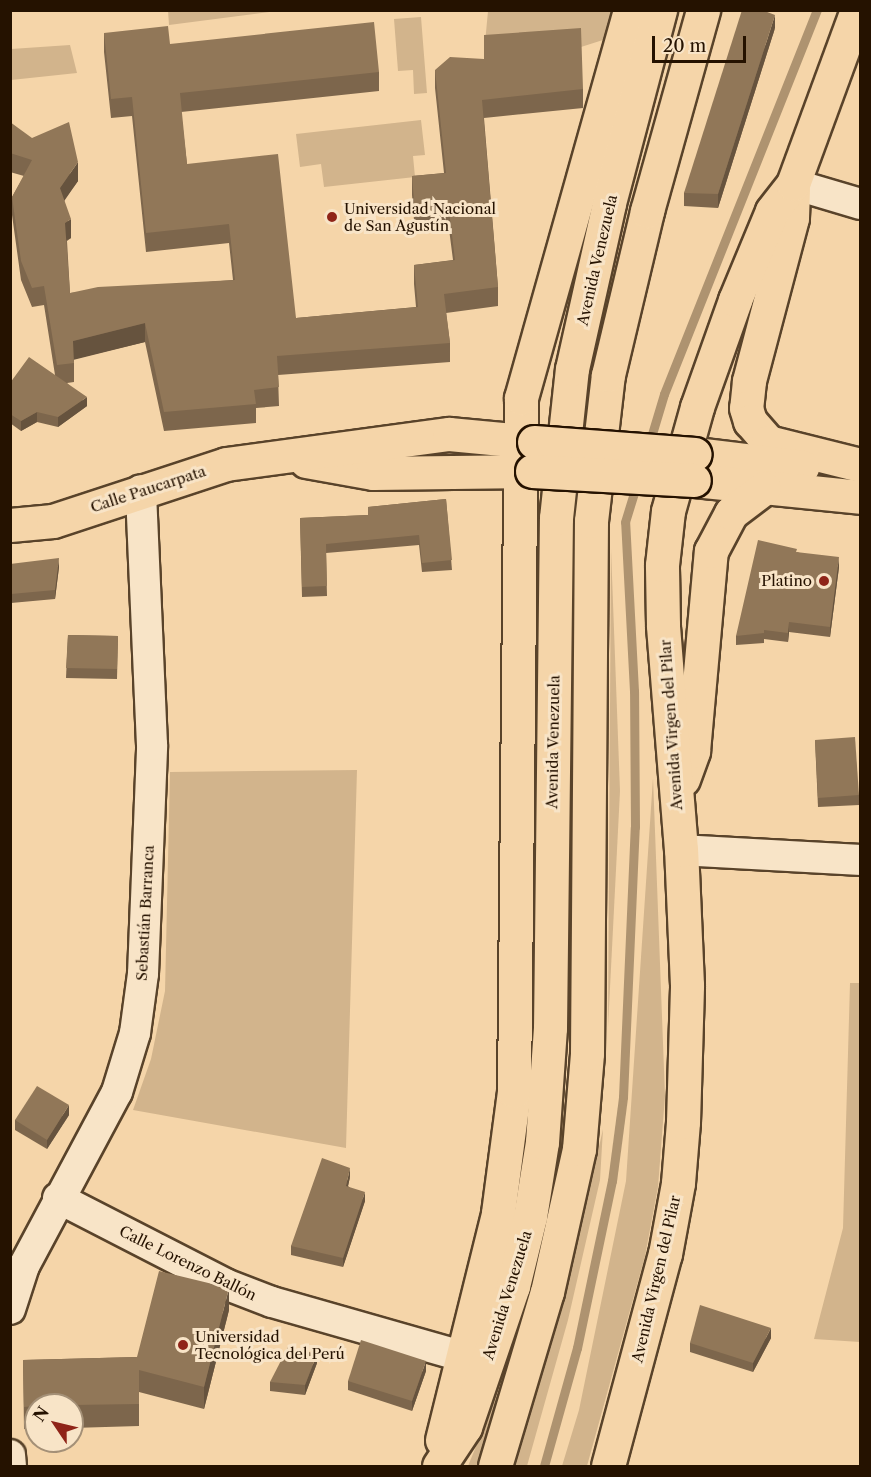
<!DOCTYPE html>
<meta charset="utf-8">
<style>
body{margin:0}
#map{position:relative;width:871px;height:1477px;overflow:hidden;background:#f5d5a9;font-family:"Libre Caslon Text",serif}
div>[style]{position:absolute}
.green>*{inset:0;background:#d2b48c}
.stream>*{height:9px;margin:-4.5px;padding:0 4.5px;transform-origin:4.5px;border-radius:4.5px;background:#ae9370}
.roads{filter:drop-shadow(2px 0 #59432a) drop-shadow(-2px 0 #59432a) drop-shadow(0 2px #59432a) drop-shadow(0 -2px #59432a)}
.minor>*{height:30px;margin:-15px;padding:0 15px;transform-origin:15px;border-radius:15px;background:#f8e4c7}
.major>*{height:33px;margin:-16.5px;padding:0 16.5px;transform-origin:16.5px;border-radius:16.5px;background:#f5d5a9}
.bridges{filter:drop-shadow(2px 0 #251200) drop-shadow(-2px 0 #251200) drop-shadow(0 2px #251200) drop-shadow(0 -2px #251200)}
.major-bridge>*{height:33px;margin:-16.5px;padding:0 16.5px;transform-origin:16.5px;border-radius:16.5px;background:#f5d5a9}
.wall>*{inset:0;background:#7d664c}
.shaded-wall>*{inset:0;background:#66533e}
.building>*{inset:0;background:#917758}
.dots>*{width:16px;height:16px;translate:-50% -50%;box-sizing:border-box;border:3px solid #f8e4c7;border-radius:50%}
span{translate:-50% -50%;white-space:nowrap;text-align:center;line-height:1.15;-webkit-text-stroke:6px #f8e4c7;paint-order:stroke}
.poi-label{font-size:15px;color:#251200}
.left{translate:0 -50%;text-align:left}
.right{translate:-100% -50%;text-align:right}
.street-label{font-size:15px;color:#251200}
.frame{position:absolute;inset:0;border:12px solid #251200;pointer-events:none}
.north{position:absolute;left:24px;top:1393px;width:60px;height:60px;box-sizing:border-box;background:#f8e4c7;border:2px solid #a49077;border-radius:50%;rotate:305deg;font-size:16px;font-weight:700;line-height:24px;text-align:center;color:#251200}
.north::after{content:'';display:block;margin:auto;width:21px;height:27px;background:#8f2418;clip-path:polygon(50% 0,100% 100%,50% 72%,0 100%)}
.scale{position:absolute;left:652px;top:36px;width:94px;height:27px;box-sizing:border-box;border:3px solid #251200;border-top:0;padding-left:8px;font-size:18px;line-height:21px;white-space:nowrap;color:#251200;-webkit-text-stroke:4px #f8e4c7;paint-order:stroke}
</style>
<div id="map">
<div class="green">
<i style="clip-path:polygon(168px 10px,277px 10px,277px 11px,169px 25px)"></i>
<i style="clip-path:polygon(488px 11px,614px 11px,606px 39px,581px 47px,484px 54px)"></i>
<i style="clip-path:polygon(421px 17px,427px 93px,414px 94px,413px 70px,398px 71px,394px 19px)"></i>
<i style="clip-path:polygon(70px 45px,77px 73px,11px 80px,11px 49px)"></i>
<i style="clip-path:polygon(421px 120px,425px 155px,413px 156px,415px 177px,324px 187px,321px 164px,300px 167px,296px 134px)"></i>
<i style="clip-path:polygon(611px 549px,620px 791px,608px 1027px)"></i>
<i style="clip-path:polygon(357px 770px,346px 1148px,133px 1110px,151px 1059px,165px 991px,170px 772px)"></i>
<i style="clip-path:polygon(653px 778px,665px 1096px,658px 1187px,645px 1256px,587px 1466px,562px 1466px,579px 1410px,626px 1181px)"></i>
<i style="clip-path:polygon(850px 983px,860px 983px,860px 1342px,814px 1339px,843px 1228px)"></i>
<i style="clip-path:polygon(603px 1129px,600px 1180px,568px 1320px,527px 1466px,515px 1466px,568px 1284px)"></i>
<i style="clip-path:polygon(498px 1393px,477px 1466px,468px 1466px)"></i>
</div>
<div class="stream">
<i style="left:649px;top:444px;width:52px;rotate:-73.3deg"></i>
<i style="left:664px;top:394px;width:413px;rotate:-68.3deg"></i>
<i style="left:544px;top:1466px;width:123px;rotate:-74.4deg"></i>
<i style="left:577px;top:1348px;width:171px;rotate:-78.2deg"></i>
<i style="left:612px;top:1181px;width:85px;rotate:-82.5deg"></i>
<i style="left:623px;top:1097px;width:270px;rotate:-87.5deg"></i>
<i style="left:635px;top:827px;width:136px;rotate:-90.4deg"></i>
<i style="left:634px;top:691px;width:169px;rotate:-93deg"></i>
<i style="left:625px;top:522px;width:41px;rotate:-72.9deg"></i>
</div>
<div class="roads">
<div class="minor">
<i style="left:793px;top:184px;width:70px;rotate:16.6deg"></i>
<i style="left:681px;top:850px;width:179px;rotate:3.2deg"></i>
<i style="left:58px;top:1198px;width:188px;rotate:27.2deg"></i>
<i style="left:225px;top:1284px;width:50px;rotate:21deg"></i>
<i style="left:272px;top:1302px;width:197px;rotate:15.9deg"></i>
<i style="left:10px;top:1309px;width:45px;rotate:-72deg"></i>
<i style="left:24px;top:1266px;width:197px;rotate:-61.9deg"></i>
<i style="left:117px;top:1092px;width:62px;rotate:-73deg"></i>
<i style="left:135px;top:1033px;width:60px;rotate:-82.3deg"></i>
<i style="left:143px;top:974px;width:229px;rotate:-87.7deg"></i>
<i style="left:152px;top:745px;width:255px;rotate:-92.5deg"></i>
<i style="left:10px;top:1455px;width:11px;rotate:85deg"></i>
</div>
<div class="major">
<i style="left:793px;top:189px;width:29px;rotate:92deg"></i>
<i style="left:792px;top:218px;width:169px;rotate:104.8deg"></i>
<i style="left:749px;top:381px;width:27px;rotate:96deg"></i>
<i style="left:746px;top:408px;width:14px;rotate:73deg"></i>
<i style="left:750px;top:421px;width:28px;rotate:49deg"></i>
<i style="left:768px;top:442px;width:95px;rotate:14deg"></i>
<i style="left:695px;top:454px;width:108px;rotate:6.9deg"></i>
<i style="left:306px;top:461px;width:68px;rotate:10.2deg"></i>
<i style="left:373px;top:473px;width:159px;rotate:-0.7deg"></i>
<i style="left:694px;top:480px;width:167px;rotate:5.8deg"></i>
<i style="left:10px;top:525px;width:43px;rotate:-5.3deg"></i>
<i style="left:53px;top:521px;width:182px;rotate:-18.2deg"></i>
<i style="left:226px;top:464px;width:225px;rotate:-7.7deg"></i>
<i style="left:449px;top:434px;width:85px;rotate:5.4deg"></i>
<i style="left:683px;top:779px;width:30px;rotate:-70deg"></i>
<i style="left:693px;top:751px;width:201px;rotate:-84.9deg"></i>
<i style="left:711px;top:551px;width:43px;rotate:-62.2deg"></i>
<i style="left:731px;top:513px;width:41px;rotate:-37.1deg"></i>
<i style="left:442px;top:1440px;width:234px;rotate:-76.1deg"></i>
<i style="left:498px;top:1213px;width:123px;rotate:-82.5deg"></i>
<i style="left:514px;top:1091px;width:693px;rotate:-89.42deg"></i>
<i style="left:521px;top:398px;width:403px;rotate:-74.3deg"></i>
<i style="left:439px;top:1466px;width:47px;rotate:-56.3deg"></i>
<i style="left:465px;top:1427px;width:149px;rotate:-71.2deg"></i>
<i style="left:513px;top:1286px;width:71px;rotate:-76.2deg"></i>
<i style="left:530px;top:1217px;width:76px;rotate:-80.9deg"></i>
<i style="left:542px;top:1142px;width:114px;rotate:-86deg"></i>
<i style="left:550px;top:1028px;width:510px;rotate:-89.33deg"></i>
<i style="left:556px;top:518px;width:150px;rotate:-83.9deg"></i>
<i style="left:572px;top:369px;width:170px;rotate:-77.4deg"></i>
<i style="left:609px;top:203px;width:200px;rotate:-75.2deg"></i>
<i style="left:495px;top:1466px;width:182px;rotate:-73.4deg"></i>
<i style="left:547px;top:1292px;width:147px;rotate:-77.4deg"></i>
<i style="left:579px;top:1149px;width:96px;rotate:-85.2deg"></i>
<i style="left:587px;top:1053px;width:532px;rotate:-89.57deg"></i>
<i style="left:591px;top:521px;width:147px;rotate:-83.4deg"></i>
<i style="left:608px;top:375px;width:169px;rotate:-76.6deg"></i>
<i style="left:647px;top:211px;width:209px;rotate:-74.4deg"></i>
<i style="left:608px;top:1466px;width:220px;rotate:-75deg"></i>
<i style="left:665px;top:1254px;width:72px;rotate:-79.6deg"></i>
<i style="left:678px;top:1183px;width:61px;rotate:-85.3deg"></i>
<i style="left:683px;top:1122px;width:137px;rotate:-88.3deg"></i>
<i style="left:687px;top:985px;width:135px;rotate:-92.5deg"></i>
<i style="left:681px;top:850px;width:226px;rotate:-94.6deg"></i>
<i style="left:663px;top:625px;width:60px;rotate:-91deg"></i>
<i style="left:662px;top:565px;width:54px;rotate:-83.7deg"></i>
<i style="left:668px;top:511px;width:108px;rotate:-74.4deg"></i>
<i style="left:697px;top:407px;width:114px;rotate:-70.4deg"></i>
<i style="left:735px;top:300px;width:96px;rotate:-67.4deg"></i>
<i style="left:772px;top:211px;width:34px;rotate:-52deg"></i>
<i style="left:793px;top:184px;width:185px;rotate:-69.8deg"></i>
</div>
</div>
<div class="bridges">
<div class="major-bridge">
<i style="left:534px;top:442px;width:161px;rotate:4.3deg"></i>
<i style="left:532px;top:471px;width:162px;rotate:3.2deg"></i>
</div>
</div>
<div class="wall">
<i style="clip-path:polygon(775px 28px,718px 208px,684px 206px,684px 193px)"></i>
<i style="clip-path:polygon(104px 33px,170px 44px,379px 72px,379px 91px,181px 112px,187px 164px,296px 318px,416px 307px,414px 284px,414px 265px,453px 260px,449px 229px,415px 232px,412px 195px,412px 176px,444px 173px,435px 88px,435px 70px,583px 89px,583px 108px,484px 118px,498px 287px,498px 306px,446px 313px,450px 343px,450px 362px,278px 375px,279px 406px,256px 408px,256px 423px,164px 431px,145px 342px,74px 359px,74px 382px,67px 383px,87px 406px,58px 427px,37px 422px,21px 431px,10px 423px,10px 383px,55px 375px,44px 305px,32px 307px,21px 280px,12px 215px,12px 197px,24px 176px,10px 172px,10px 122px,78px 181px,64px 200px,71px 238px,67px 241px,70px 293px,233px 280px,229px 243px,146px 252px,132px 116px,111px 118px,104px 52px)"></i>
<i style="clip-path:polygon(446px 499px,452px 570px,422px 572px,419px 545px,326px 553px,327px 596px,302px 597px,300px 518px,368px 515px,368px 507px)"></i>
<i style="clip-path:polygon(797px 552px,839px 567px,830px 637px,789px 632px,788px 642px,764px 639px,764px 643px,736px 645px,736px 636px)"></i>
<i style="clip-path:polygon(10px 564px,59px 567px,55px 599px,11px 603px)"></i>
<i style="clip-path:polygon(68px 635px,118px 636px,117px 679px,66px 678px)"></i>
<i style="clip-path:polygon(815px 740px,859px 795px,859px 805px,818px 807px)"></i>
<i style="clip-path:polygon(69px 1115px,47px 1149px,15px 1130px,15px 1120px)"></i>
<i style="clip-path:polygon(350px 1177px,348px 1186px,365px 1201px,343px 1267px,291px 1255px,291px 1246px)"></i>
<i style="clip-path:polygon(229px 1310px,204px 1409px,139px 1392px,139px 1426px,72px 1428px,72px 1405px,36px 1405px,36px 1428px,24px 1429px,23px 1360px,137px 1357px)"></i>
<i style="clip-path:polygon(771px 1338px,753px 1372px,690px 1352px,690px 1343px)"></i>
<i style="clip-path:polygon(317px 1363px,305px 1395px,270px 1391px,270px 1382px)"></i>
<i style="clip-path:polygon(426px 1371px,412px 1411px,348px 1390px,348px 1381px)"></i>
</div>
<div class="shaded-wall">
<i style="clip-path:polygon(775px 15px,775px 28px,718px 208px,718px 194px)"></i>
<i style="clip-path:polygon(78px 162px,78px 181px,60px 207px,60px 188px)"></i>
<i style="clip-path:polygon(71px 219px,71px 238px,65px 241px,65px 223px)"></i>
<i style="clip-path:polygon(145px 323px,145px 342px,73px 360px,73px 341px)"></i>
<i style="clip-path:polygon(87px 397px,87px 406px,58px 427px,58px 417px)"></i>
<i style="clip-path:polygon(37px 412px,37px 422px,21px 431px,21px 421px)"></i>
<i style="clip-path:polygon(839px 557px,839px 567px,830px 637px,830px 627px)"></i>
<i style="clip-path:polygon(59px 558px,59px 567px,55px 599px,55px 590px)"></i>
<i style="clip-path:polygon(789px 622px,789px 632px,788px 642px,788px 633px)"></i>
<i style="clip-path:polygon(69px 1105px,69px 1115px,47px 1149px,47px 1140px)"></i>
<i style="clip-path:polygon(350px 1168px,350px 1177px,346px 1195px,346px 1186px)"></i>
<i style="clip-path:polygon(365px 1192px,365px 1201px,343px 1267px,343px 1258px)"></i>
<i style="clip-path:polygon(229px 1288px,229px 1310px,204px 1409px,204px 1387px)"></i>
<i style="clip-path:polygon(771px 1328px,771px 1338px,753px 1372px,753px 1363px)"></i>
<i style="clip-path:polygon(317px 1354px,317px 1363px,305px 1395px,305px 1385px)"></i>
<i style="clip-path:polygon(426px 1361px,426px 1371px,412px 1411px,412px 1401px)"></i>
</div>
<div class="building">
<i style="clip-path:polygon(742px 10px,762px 10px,775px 15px,718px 194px,684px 193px)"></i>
<i style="clip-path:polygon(374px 22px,379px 72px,180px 93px,187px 164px,278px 154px,296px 318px,418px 307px,414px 265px,455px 260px,449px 210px,415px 213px,412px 176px,446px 173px,435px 70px,450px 57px,484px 59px,484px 35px,581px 28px,583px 89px,482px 100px,498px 287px,444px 294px,450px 343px,277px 356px,279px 387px,254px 390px,256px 404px,164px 412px,145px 323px,73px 341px,74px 363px,57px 365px,44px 286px,32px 288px,21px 261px,12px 197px,32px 160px,10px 153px,10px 122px,32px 138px,69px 122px,78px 162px,60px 188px,71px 219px,65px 223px,70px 293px,98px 287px,235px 280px,229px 224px,146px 233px,132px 97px,111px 99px,104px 33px,168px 26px,170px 44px)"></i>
<i style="clip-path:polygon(29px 357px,87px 397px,58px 417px,37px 412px,21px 421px,10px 414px,10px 383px)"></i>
<i style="clip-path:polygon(446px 499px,452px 560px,422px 563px,419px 535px,326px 544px,327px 586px,302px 587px,300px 518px,368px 515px,368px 507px)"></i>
<i style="clip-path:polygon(758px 540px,797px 549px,796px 552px,839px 557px,830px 627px,789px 622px,788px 633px,764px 630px,764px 633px,736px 636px)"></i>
<i style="clip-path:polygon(59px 558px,55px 590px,11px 594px,10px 564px)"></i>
<i style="clip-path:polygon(68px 635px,118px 636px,117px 669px,66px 668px)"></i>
<i style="clip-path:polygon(855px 737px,859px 795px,818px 798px,815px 740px)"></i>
<i style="clip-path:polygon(37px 1086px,69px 1105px,47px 1140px,15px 1120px)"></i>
<i style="clip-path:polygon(322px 1158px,350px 1168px,346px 1186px,365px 1192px,343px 1258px,291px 1246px)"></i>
<i style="clip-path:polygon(159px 1271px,229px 1288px,204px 1387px,139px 1370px,139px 1404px,72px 1405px,36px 1405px,36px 1406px,24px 1407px,23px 1360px,137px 1357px)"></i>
<i style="clip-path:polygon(700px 1305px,771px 1328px,753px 1363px,690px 1343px)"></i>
<i style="clip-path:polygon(361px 1340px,426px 1361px,412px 1401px,348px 1381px)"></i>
<i style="clip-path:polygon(288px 1347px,317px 1354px,305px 1385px,270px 1382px)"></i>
</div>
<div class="dots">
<i style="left:332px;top:217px;background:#8f2418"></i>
<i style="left:824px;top:581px;background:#8f2418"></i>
<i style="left:183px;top:1345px;background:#8f2418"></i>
</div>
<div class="poi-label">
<span class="left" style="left:344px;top:217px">Universidad Nacional<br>de San Agustín</span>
<span class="right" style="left:812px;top:581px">Platino</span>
<span class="left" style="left:195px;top:1345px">Universidad<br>Tecnológica del Perú</span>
</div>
<div class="street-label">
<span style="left:597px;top:260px;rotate:-77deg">Avenida Venezuela</span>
<span style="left:148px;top:489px;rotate:-18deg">Calle Paucarpata</span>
<span style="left:671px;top:725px;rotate:-94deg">Avenida Virgen del Pilar</span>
<span style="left:553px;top:742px;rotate:-89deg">Avenida Venezuela</span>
<span style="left:145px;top:913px;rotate:-87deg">Sebastián Barranca</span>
<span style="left:188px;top:1263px;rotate:26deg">Calle Lorenzo Ballón</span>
<span style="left:656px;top:1279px;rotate:-77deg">Avenida Virgen del Pilar</span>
<span style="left:507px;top:1295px;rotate:-73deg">Avenida Venezuela</span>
</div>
<div class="frame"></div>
<div class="north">N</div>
<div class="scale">20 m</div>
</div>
